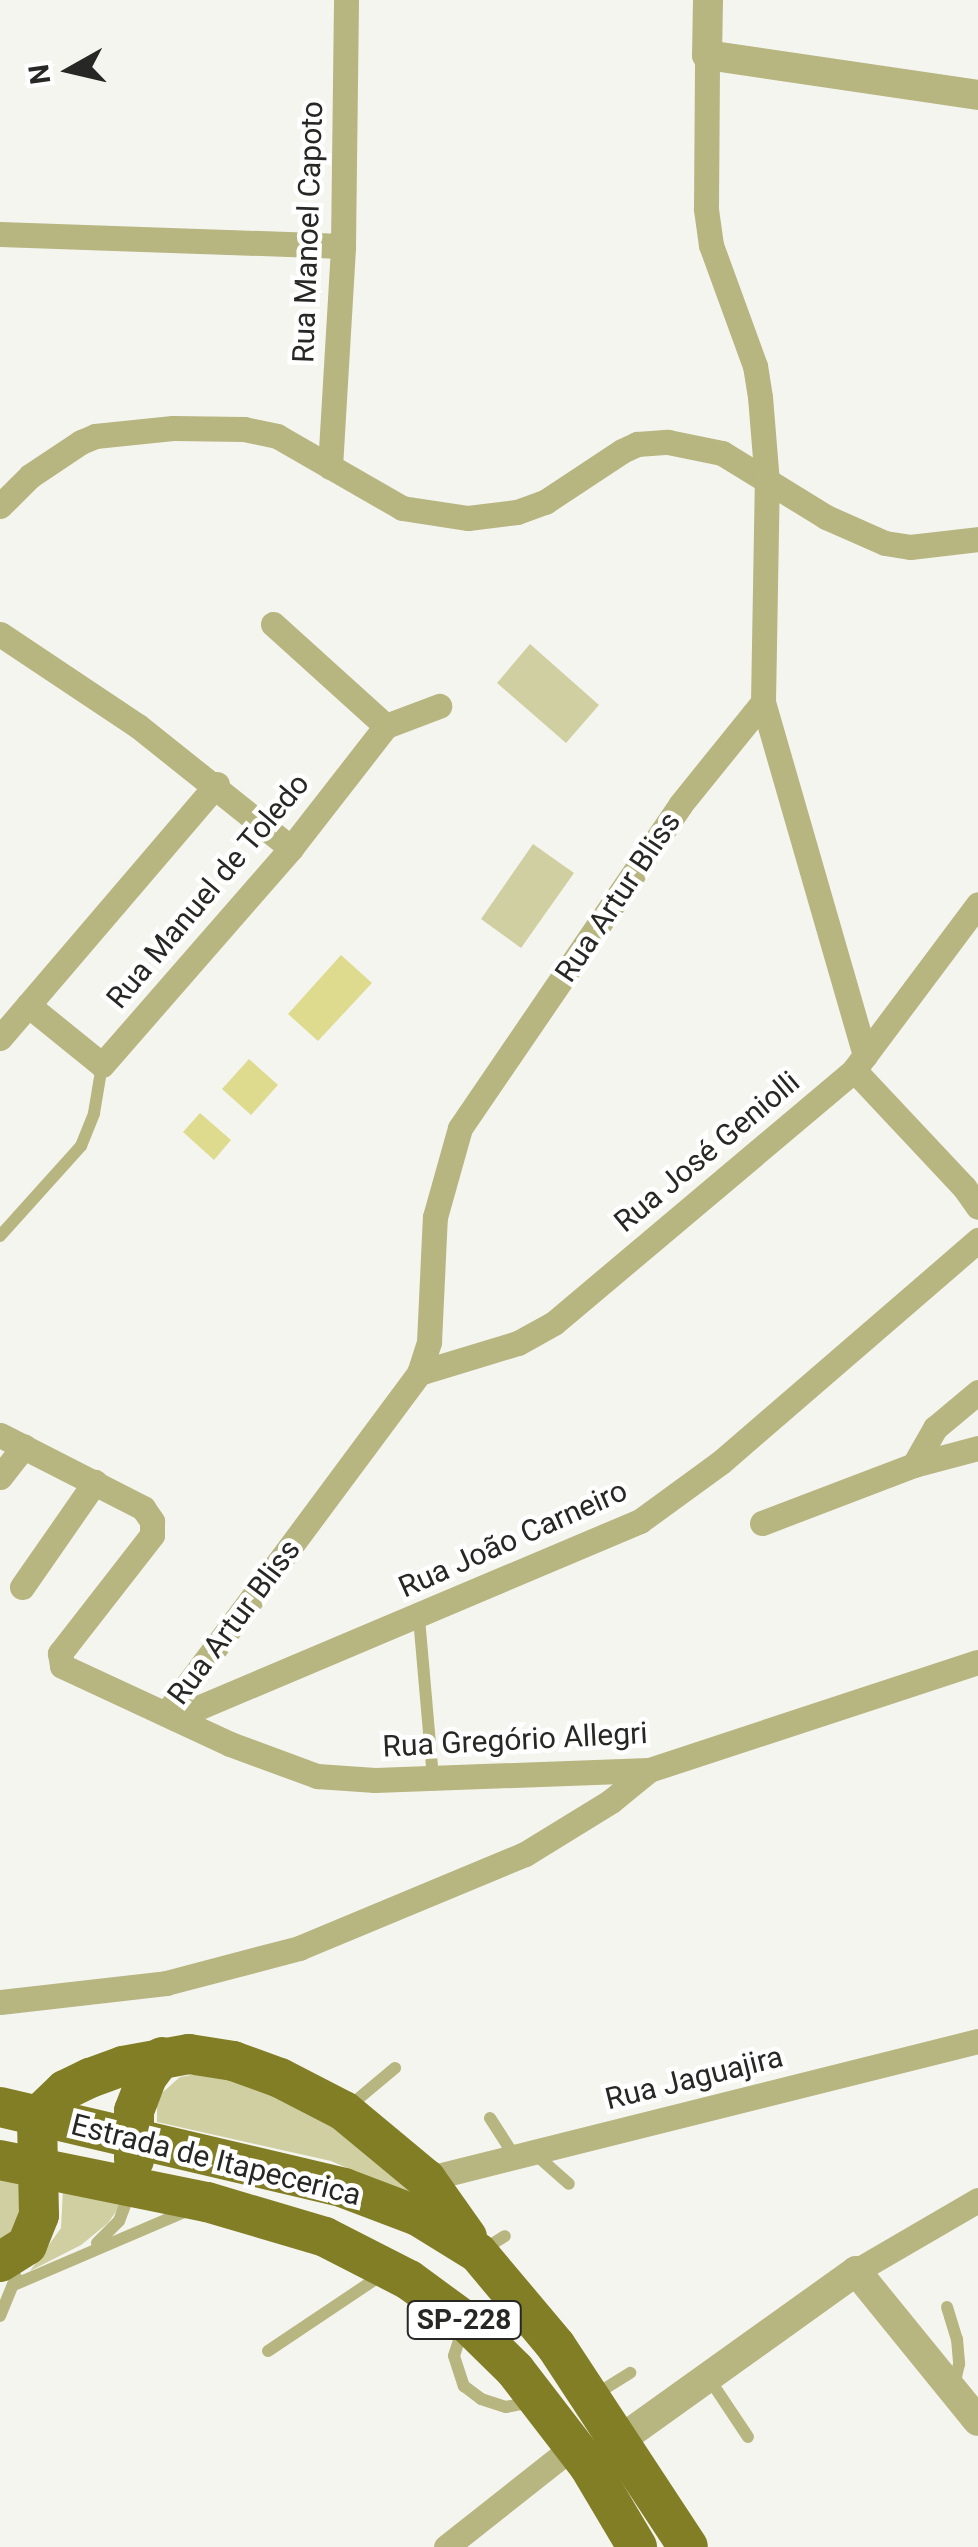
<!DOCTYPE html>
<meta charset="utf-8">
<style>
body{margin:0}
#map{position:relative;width:978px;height:2547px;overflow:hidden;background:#f5f5ef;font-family:Roboto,sans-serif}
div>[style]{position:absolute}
.green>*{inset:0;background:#d0cfa1}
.water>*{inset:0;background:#dedb8f}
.service>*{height:12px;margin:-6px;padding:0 6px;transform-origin:6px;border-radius:6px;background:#b7b580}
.minor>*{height:25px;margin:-12.5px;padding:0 12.5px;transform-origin:12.5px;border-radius:12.5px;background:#b7b580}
.tertiary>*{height:30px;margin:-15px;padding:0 15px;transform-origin:15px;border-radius:15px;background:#b7b580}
.primary>*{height:40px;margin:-20px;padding:0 20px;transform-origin:20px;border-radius:20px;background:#827e26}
span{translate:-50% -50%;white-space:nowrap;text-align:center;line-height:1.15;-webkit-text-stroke:9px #fff;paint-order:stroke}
.shield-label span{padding:2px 8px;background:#fff;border:2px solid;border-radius:8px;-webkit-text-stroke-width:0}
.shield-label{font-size:28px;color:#272725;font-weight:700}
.street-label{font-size:30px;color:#272725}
.north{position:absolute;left:20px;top:20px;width:100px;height:100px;-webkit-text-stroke:8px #fff;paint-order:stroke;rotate:262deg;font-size:28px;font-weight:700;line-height:40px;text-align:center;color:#272725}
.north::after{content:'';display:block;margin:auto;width:35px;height:45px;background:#272725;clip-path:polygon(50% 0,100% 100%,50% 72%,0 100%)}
</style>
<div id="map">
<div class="green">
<i style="clip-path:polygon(530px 644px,599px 705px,566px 743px,497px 683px)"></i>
<i style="clip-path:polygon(533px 844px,574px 873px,521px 948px,481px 919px)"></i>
<i style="clip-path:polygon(201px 2073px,251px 2084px,300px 2102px,391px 2166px,414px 2197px,331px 2161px,157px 2122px,157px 2105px,163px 2092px,180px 2077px)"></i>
<i style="clip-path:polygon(0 2178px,28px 2184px,30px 2214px,0 2251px)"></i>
<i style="clip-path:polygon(63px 2189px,122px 2203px,108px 2223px,81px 2245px,30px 2271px,61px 2228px)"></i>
</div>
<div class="water">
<i style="clip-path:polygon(341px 955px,372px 983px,318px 1041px,288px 1014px)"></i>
<i style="clip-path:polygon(249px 1059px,278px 1085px,251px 1115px,222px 1089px)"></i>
<i style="clip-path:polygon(200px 1113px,231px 1140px,214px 1160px,183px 1132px)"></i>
</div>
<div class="service">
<i style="left:0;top:1236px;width:121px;rotate:-48deg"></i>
<i style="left:81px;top:1146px;width:35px;rotate:-68deg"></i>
<i style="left:94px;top:1113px;width:49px;rotate:-80.5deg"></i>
<i style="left:419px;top:1618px;width:162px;rotate:85deg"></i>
<i style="left:346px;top:2109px;width:64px;rotate:-39.9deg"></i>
<i style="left:490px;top:2118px;width:46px;rotate:57.3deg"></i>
<i style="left:535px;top:2154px;width:45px;rotate:41.4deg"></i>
<i style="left:97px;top:2243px;width:31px;rotate:-45deg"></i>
<i style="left:119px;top:2221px;width:33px;rotate:-69deg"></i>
<i style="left:481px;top:2251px;width:28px;rotate:-32deg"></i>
<i style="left:16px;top:2284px;width:190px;rotate:-23.2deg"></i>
<i style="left:947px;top:2307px;width:34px;rotate:73deg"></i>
<i style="left:957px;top:2339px;width:25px;rotate:85deg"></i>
<i style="left:959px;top:2364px;width:22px;rotate:103deg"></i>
<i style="left:0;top:2316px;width:42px;rotate:-67.7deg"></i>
<i style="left:463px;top:2328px;width:29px;rotate:108deg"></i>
<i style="left:454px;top:2356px;width:32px;rotate:72deg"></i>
<i style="left:464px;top:2386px;width:21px;rotate:37deg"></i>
<i style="left:481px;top:2399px;width:26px;rotate:18deg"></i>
<i style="left:506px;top:2407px;width:25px;rotate:-11deg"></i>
<i style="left:268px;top:2351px;width:138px;rotate:-33.8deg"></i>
<i style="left:708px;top:2377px;width:72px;rotate:56.3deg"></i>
<i style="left:593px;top:2396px;width:44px;rotate:-31.9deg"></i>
</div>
<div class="minor">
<i style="left:0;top:234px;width:343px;rotate:2deg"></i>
<i style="left:330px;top:467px;width:221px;rotate:-86.6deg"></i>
<i style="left:343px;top:246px;width:246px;rotate:-89.3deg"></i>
<i style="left:0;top:506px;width:42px;rotate:-45deg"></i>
<i style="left:30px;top:476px;width:61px;rotate:-33.7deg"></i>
<i style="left:81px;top:442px;width:15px;rotate:-23deg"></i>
<i style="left:95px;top:436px;width:78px;rotate:-5.9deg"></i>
<i style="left:173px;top:428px;width:71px;rotate:0.8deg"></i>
<i style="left:244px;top:429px;width:34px;rotate:12deg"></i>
<i style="left:277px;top:436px;width:144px;rotate:29.9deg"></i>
<i style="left:402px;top:508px;width:67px;rotate:8.6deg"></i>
<i style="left:468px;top:518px;width:49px;rotate:-7deg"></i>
<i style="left:517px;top:512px;width:30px;rotate:-20deg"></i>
<i style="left:545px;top:502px;width:92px;rotate:-33.5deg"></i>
<i style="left:622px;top:451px;width:17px;rotate:-25deg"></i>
<i style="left:637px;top:444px;width:31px;rotate:-4deg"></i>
<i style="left:668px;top:442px;width:55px;rotate:11.5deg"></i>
<i style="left:722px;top:453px;width:122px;rotate:31.6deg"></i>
<i style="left:826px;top:517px;width:64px;rotate:23.8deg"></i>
<i style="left:885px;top:543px;width:25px;rotate:9deg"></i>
<i style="left:910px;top:547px;width:68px;rotate:-6.7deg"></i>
<i style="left:273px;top:624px;width:152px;rotate:42.1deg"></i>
<i style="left:0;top:634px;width:166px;rotate:33.7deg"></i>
<i style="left:138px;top:726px;width:196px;rotate:38.6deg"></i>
<i style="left:763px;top:702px;width:368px;rotate:73.9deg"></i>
<i style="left:28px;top:1005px;width:95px;rotate:39deg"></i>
<i style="left:102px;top:1065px;width:288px;rotate:-48.9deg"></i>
<i style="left:291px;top:848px;width:155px;rotate:-52.1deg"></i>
<i style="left:386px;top:726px;width:57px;rotate:-20.7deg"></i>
<i style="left:0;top:1038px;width:334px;rotate:-49.5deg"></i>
<i style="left:854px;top:1070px;width:161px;rotate:46.8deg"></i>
<i style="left:964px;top:1187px;width:24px;rotate:55deg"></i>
<i style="left:419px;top:1373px;width:103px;rotate:-16.9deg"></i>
<i style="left:518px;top:1343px;width:41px;rotate:-29.1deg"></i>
<i style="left:554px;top:1323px;width:392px;rotate:-40.1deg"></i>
<i style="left:854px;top:1070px;width:207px;rotate:-53.2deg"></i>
<i style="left:0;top:1435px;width:161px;rotate:27deg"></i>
<i style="left:143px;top:1508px;width:16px;rotate:55deg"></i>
<i style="left:152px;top:1521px;width:14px;rotate:90deg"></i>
<i style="left:152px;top:1535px;width:150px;rotate:127.9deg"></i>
<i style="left:60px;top:1653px;width:13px;rotate:81deg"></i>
<i style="left:62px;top:1666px;width:185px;rotate:24.9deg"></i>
<i style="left:230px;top:1744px;width:93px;rotate:20.2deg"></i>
<i style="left:317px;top:1776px;width:58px;rotate:3.9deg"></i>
<i style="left:375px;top:1780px;width:274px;rotate:-2.1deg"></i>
<i style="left:649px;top:1770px;width:346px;rotate:-18.2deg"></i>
<i style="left:914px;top:1465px;width:43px;rotate:-60.4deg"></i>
<i style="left:935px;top:1428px;width:56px;rotate:-39.9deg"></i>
<i style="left:0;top:1477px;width:39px;rotate:-52deg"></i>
<i style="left:762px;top:1523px;width:163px;rotate:-20.9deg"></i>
<i style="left:914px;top:1465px;width:66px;rotate:-14.9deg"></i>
<i style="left:22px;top:1587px;width:128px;rotate:-55.2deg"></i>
<i style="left:166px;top:1714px;width:425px;rotate:-53.4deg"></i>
<i style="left:419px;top:1373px;width:33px;rotate:-72deg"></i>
<i style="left:429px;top:1342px;width:125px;rotate:-87.3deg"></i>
<i style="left:435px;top:1217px;width:92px;rotate:-74.3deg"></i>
<i style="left:460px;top:1128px;width:391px;rotate:-55.7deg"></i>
<i style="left:680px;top:805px;width:132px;rotate:-51.1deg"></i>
<i style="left:763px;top:702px;width:220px;rotate:-89deg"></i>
<i style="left:767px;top:482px;width:85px;rotate:-94.7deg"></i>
<i style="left:760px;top:397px;width:31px;rotate:-99deg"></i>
<i style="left:755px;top:366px;width:129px;rotate:-110deg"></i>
<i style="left:711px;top:245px;width:37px;rotate:-98deg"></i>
<i style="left:706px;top:208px;width:153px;rotate:-89.6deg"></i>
<i style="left:174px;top:1718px;width:506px;rotate:-22.92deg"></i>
<i style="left:640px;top:1521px;width:100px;rotate:-36.1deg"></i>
<i style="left:721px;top:1462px;width:340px;rotate:-40.8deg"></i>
<i style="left:0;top:2002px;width:167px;rotate:-6.5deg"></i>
<i style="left:166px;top:1983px;width:138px;rotate:-14.7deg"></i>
<i style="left:299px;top:1948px;width:245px;rotate:-22.6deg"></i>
<i style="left:525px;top:1854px;width:101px;rotate:-31.6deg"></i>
<i style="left:611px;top:1801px;width:49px;rotate:-39.2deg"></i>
<i style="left:426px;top:2179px;width:569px;rotate:-14.04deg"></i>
<i style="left:856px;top:2271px;width:141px;rotate:-30.2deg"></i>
<i style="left:446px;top:2547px;width:163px;rotate:-38.3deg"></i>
</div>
<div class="tertiary">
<i style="left:708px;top:0;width:55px;rotate:91deg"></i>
<i style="left:707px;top:55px;width:274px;rotate:8.4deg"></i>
<i style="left:602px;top:2453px;width:312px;rotate:-35.6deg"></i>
<i style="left:856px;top:2271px;width:193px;rotate:50.9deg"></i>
</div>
<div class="primary">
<i style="left:0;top:2107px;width:353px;rotate:13.2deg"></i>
<i style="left:344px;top:2188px;width:79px;rotate:20.7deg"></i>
<i style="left:418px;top:2216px;width:70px;rotate:31.7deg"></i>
<i style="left:478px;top:2253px;width:121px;rotate:50deg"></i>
<i style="left:556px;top:2346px;width:240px;rotate:56.7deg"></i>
<i style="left:0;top:2160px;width:211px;rotate:11.5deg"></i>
<i style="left:207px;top:2202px;width:123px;rotate:16.5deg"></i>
<i style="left:325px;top:2237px;width:94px;rotate:27.1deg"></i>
<i style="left:409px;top:2280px;width:69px;rotate:36.2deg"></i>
<i style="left:465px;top:2321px;width:70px;rotate:44.4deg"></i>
<i style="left:515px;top:2370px;width:121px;rotate:52.4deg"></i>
<i style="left:589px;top:2466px;width:94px;rotate:59.3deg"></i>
<i style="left:134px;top:2160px;width:49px;rotate:-90deg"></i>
<i style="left:134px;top:2111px;width:36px;rotate:-69deg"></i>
<i style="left:147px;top:2077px;width:25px;rotate:-53deg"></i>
<i style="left:0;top:2262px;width:32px;rotate:-32deg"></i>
<i style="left:27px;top:2245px;width:32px;rotate:-68deg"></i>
<i style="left:39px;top:2215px;width:98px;rotate:-91.2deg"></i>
<i style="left:37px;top:2117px;width:39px;rotate:-44deg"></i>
<i style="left:65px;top:2090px;width:28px;rotate:-26deg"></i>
<i style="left:90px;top:2078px;width:35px;rotate:-20deg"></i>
<i style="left:123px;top:2066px;width:67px;rotate:-10.3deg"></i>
<i style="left:189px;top:2054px;width:45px;rotate:9deg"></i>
<i style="left:233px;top:2061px;width:50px;rotate:19.9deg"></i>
<i style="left:280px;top:2078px;width:72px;rotate:27.3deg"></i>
<i style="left:344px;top:2111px;width:107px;rotate:39.7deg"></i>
<i style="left:426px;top:2179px;width:71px;rotate:54.7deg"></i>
</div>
<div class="shield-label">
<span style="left:464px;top:2320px">SP-228</span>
</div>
<div class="street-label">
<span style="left:308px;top:232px;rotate:-88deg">Rua Manoel Capoto</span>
<span style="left:208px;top:891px;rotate:-50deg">Rua Manuel de Toledo</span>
<span style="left:618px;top:897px;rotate:-56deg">Rua Artur Bliss</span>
<span style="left:707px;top:1152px;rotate:-40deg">Rua José Geniolli</span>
<span style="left:513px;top:1539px;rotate:-24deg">Rua João Carneiro</span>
<span style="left:234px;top:1622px;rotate:-53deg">Rua Artur Bliss</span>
<span style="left:515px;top:1740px;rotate:-3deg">Rua Gregório Allegri</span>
<span style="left:694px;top:2078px;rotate:-14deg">Rua Jaguajira</span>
<span style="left:216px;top:2160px;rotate:14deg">Estrada de Itapecerica</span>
</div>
<div class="north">N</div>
</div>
